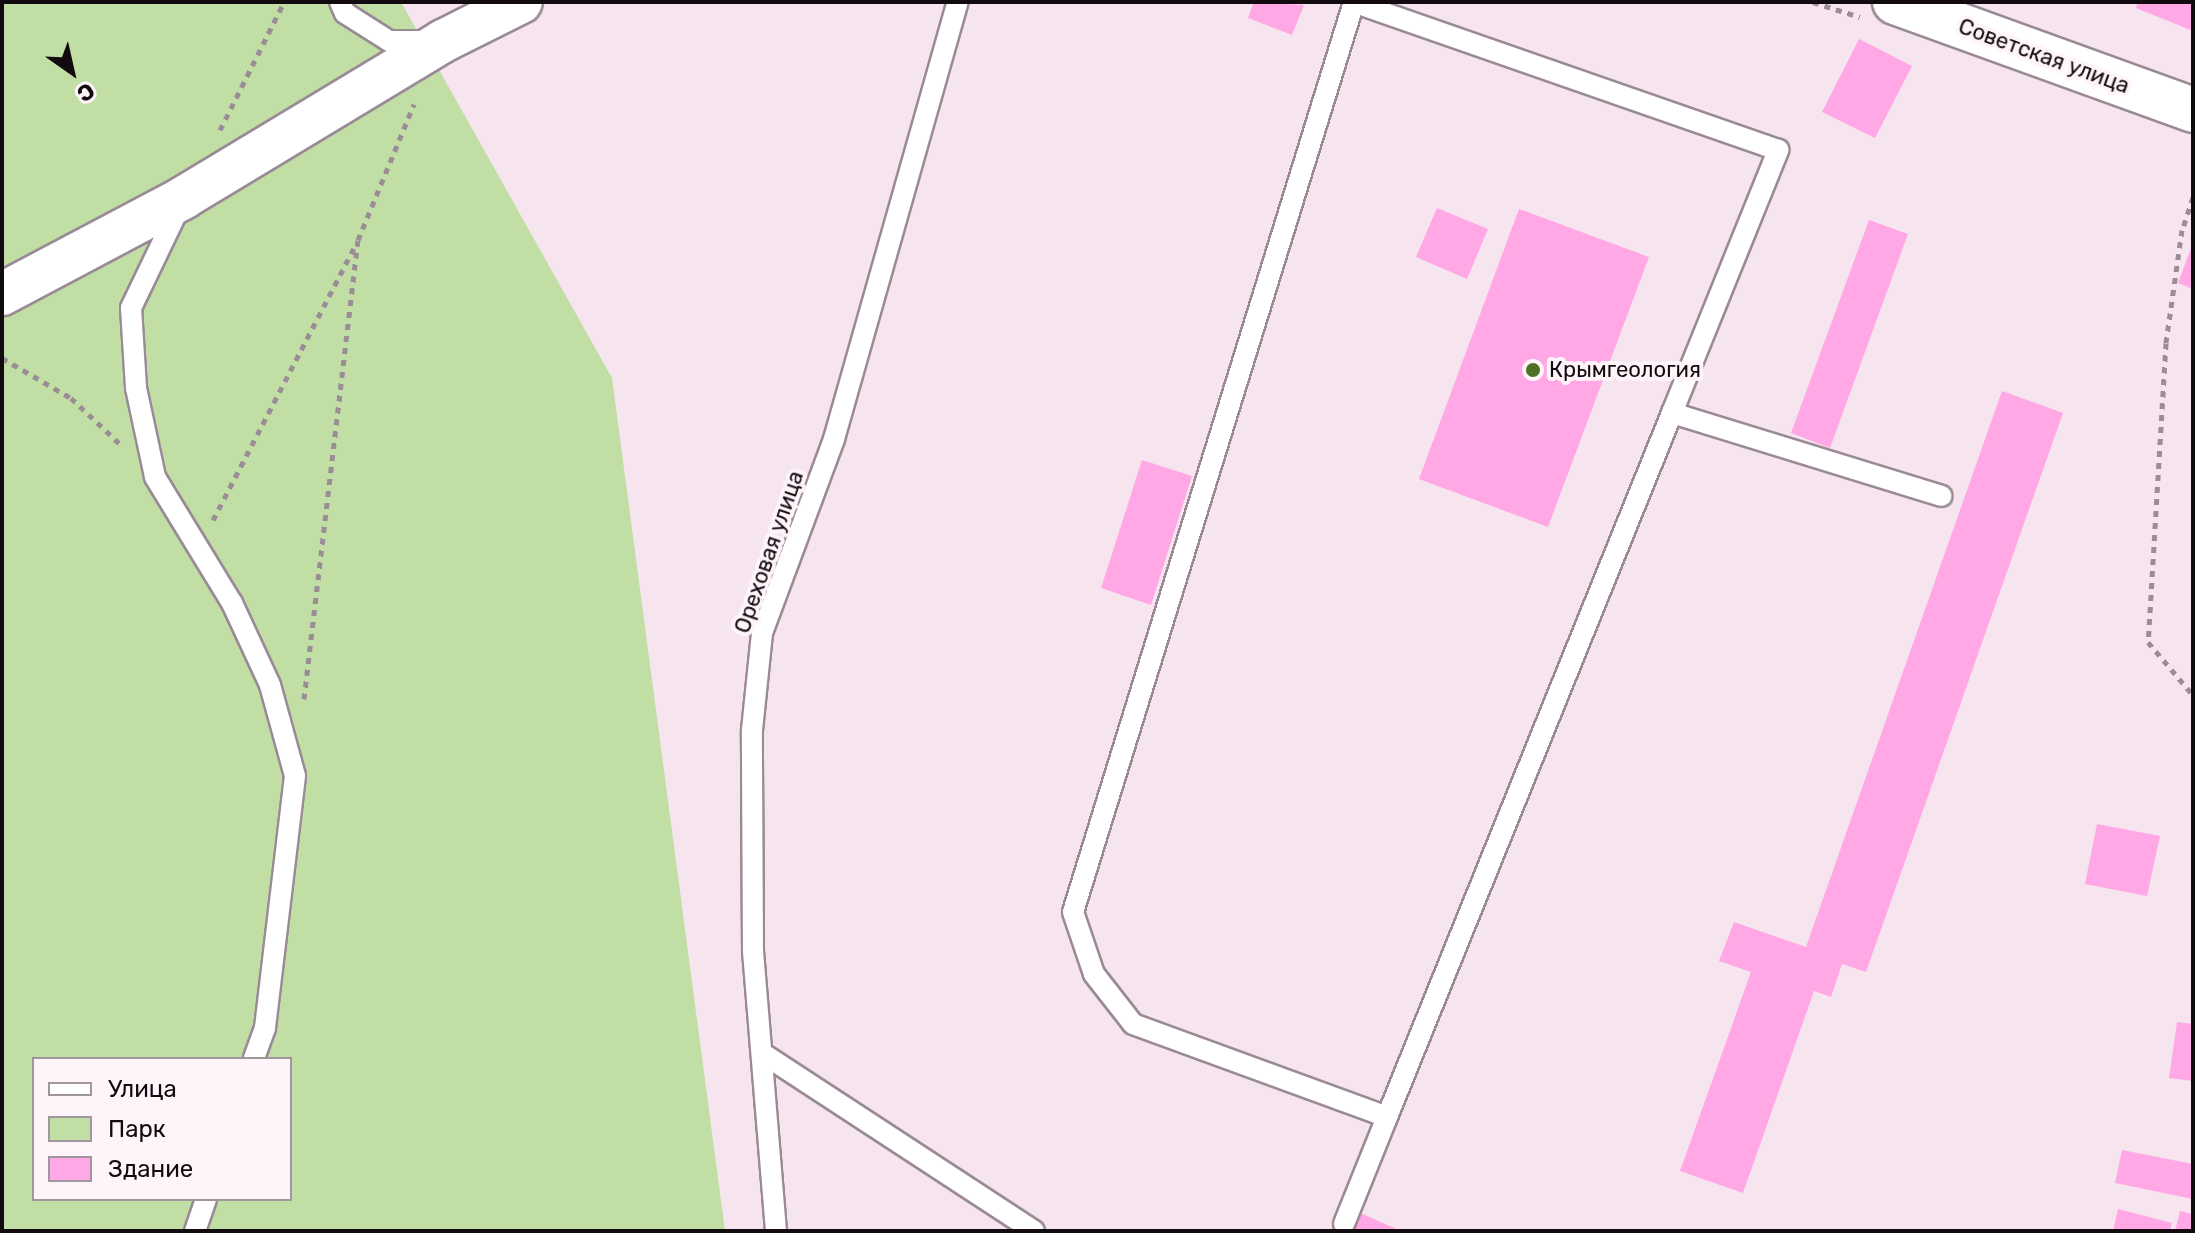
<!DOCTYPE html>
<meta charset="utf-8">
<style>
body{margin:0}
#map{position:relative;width:2195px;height:1233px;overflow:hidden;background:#f6e4ef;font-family:Rubik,sans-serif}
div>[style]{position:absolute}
.green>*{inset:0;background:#c1dea5}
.building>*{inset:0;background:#ffa8e5}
.path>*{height:5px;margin-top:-2.5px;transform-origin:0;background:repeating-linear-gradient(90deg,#9a8d95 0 6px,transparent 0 12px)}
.roads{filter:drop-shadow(2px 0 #9a8a95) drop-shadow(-2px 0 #9a8a95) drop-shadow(0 2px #9a8a95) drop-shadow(0 -2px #9a8a95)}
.service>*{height:20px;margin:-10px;padding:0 10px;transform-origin:10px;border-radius:10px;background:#fff}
.minor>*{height:42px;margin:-21px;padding:0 21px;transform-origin:21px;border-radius:21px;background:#fff}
.tertiary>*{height:44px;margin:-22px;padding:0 22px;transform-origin:22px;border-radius:22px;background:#fff}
.dots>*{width:22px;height:22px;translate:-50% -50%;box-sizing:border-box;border:4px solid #fef4fa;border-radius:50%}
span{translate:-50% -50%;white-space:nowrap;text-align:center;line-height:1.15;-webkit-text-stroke:8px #fef4fa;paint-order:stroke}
.street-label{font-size:22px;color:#110b0f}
.poi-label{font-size:22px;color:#110b0f}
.left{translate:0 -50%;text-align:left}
.frame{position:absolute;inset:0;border:4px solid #110b0f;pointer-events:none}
.legend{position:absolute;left:32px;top:1057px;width:260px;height:144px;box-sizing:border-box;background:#fef4fa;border:2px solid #9f979c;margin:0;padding:10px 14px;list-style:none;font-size:24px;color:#110b0f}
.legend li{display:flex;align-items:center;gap:16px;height:40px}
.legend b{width:40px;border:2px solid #9f979c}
.north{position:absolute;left:32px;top:32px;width:80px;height:80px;-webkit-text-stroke:6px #fef4fa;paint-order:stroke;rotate:146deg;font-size:22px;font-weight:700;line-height:32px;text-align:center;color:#110b0f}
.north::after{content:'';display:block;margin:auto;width:28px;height:36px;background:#110b0f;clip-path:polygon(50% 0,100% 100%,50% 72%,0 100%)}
</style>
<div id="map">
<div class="green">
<i style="clip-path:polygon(evenodd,2px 2px,401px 2px,612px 378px,725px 1231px,2px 1231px,2px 2px,34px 1059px,290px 1059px,290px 1199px,34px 1199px,34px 1059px)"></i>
</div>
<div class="building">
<i style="clip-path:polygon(1254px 2px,1304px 5px,1292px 35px,1248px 18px)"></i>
<i style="clip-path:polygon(2138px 2px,2193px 2px,2193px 31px,2136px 8px)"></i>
<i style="clip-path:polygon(1859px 39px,1912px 66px,1875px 138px,1822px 112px)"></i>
<i style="clip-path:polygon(1437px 208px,1488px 229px,1467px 279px,1416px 257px)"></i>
<i style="clip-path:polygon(1519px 209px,1649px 257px,1548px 527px,1419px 479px)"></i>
<i style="clip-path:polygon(1869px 220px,1908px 234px,1830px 448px,1791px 433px)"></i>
<i style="clip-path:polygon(2193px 243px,2193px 289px,2178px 283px)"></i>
<i style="clip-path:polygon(2002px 391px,2063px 413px,1866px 972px,1842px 964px,1831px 997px,1814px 991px,1743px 1193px,1680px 1171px,1751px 972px,1719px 961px,1734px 922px,1806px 947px)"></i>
<i style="clip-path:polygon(1142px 460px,1192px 476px,1151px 605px,1101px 588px)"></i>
<i style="clip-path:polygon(2097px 824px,2160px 836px,2147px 896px,2085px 884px)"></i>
<i style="clip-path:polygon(2177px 1022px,2193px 1024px,2193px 1081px,2169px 1078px)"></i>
<i style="clip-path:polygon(2122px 1150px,2193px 1164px,2193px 1199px,2115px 1183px)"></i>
<i style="clip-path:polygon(2118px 1209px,2172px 1223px,2170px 1231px,2113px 1231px)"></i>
<i style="clip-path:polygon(1356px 1211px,1401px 1231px,1347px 1231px)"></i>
<i style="clip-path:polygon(2180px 1211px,2193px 1214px,2193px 1231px,2175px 1231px)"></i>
</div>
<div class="path">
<i style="left:1813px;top:2px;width:49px;rotate:17.7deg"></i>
<i style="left:220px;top:130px;width:143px;rotate:-63.4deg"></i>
<i style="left:2193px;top:197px;width:35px;rotate:108deg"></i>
<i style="left:2182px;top:230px;width:114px;rotate:98.1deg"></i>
<i style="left:2166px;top:343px;width:300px;rotate:93.4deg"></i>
<i style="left:2148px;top:642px;width:70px;rotate:49.7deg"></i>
<i style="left:2px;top:358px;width:80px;rotate:30.1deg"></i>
<i style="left:71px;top:398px;width:66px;rotate:43.2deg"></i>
<i style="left:213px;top:520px;width:311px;rotate:-62.6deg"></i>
<i style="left:304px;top:699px;width:462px;rotate:-83.3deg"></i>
<i style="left:358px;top:240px;width:147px;rotate:-67.6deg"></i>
</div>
<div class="roads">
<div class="service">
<i style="left:340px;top:2px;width:12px;rotate:66deg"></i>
<i style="left:345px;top:13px;width:52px;rotate:32.5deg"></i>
<i style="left:389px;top:41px;width:38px"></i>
<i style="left:180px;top:206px;width:113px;rotate:115.7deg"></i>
<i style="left:131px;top:308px;width:80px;rotate:86.4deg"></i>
<i style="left:136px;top:388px;width:91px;rotate:77.9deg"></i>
<i style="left:155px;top:477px;width:148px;rotate:58.6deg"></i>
<i style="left:232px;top:603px;width:90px;rotate:65.1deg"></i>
<i style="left:270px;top:685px;width:94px;rotate:74.6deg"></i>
<i style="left:295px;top:776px;width:254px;rotate:96.8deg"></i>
<i style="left:265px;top:1028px;width:33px;rotate:110deg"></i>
<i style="left:1672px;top:413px;width:282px;rotate:17.1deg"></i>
<i style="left:762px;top:1053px;width:325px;rotate:33.2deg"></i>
<i style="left:1344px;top:1224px;width:115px;rotate:-68.1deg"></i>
<i style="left:1387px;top:1117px;width:760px;rotate:-67.96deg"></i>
<i style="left:1672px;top:413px;width:284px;rotate:-68deg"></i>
<i style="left:1778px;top:150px;width:449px;rotate:-160.8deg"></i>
<i style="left:1354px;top:2px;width:952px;rotate:107.16deg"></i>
<i style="left:1073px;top:912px;width:65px;rotate:71.3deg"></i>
<i style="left:1094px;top:974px;width:63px;rotate:52deg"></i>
<i style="left:1133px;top:1024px;width:270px;rotate:20.1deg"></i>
<i style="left:195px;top:1231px;width:34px;rotate:-71deg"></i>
<i style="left:776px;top:1231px;width:282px;rotate:-94.7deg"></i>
<i style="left:753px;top:950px;width:220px;rotate:-90.3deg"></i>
<i style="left:752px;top:730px;width:98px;rotate:-84.1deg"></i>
<i style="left:762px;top:633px;width:207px;rotate:-69.6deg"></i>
<i style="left:834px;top:439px;width:454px;rotate:-74.2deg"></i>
</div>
<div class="minor">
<i style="left:2px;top:294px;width:205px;rotate:-27.9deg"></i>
<i style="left:183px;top:198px;width:304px;rotate:-31.1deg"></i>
<i style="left:443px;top:41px;width:87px;rotate:-26.6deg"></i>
</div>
<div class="tertiary">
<i style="left:1895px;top:2px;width:317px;rotate:19.9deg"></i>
</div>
</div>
<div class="dots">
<i style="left:1533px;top:370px;background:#4f7027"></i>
</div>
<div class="street-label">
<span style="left:2044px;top:56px;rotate:20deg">Советская улица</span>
<span style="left:769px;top:552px;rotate:-71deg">Ореховая улица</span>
</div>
<div class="poi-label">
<span class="left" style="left:1549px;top:370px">Крымгеология</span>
</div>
<div class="frame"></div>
<ul class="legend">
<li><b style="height:10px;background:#fff"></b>Улица</li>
<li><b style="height:22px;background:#c1dea5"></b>Парк</li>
<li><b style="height:22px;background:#ffa8e5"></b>Здание</li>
</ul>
<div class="north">С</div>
</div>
